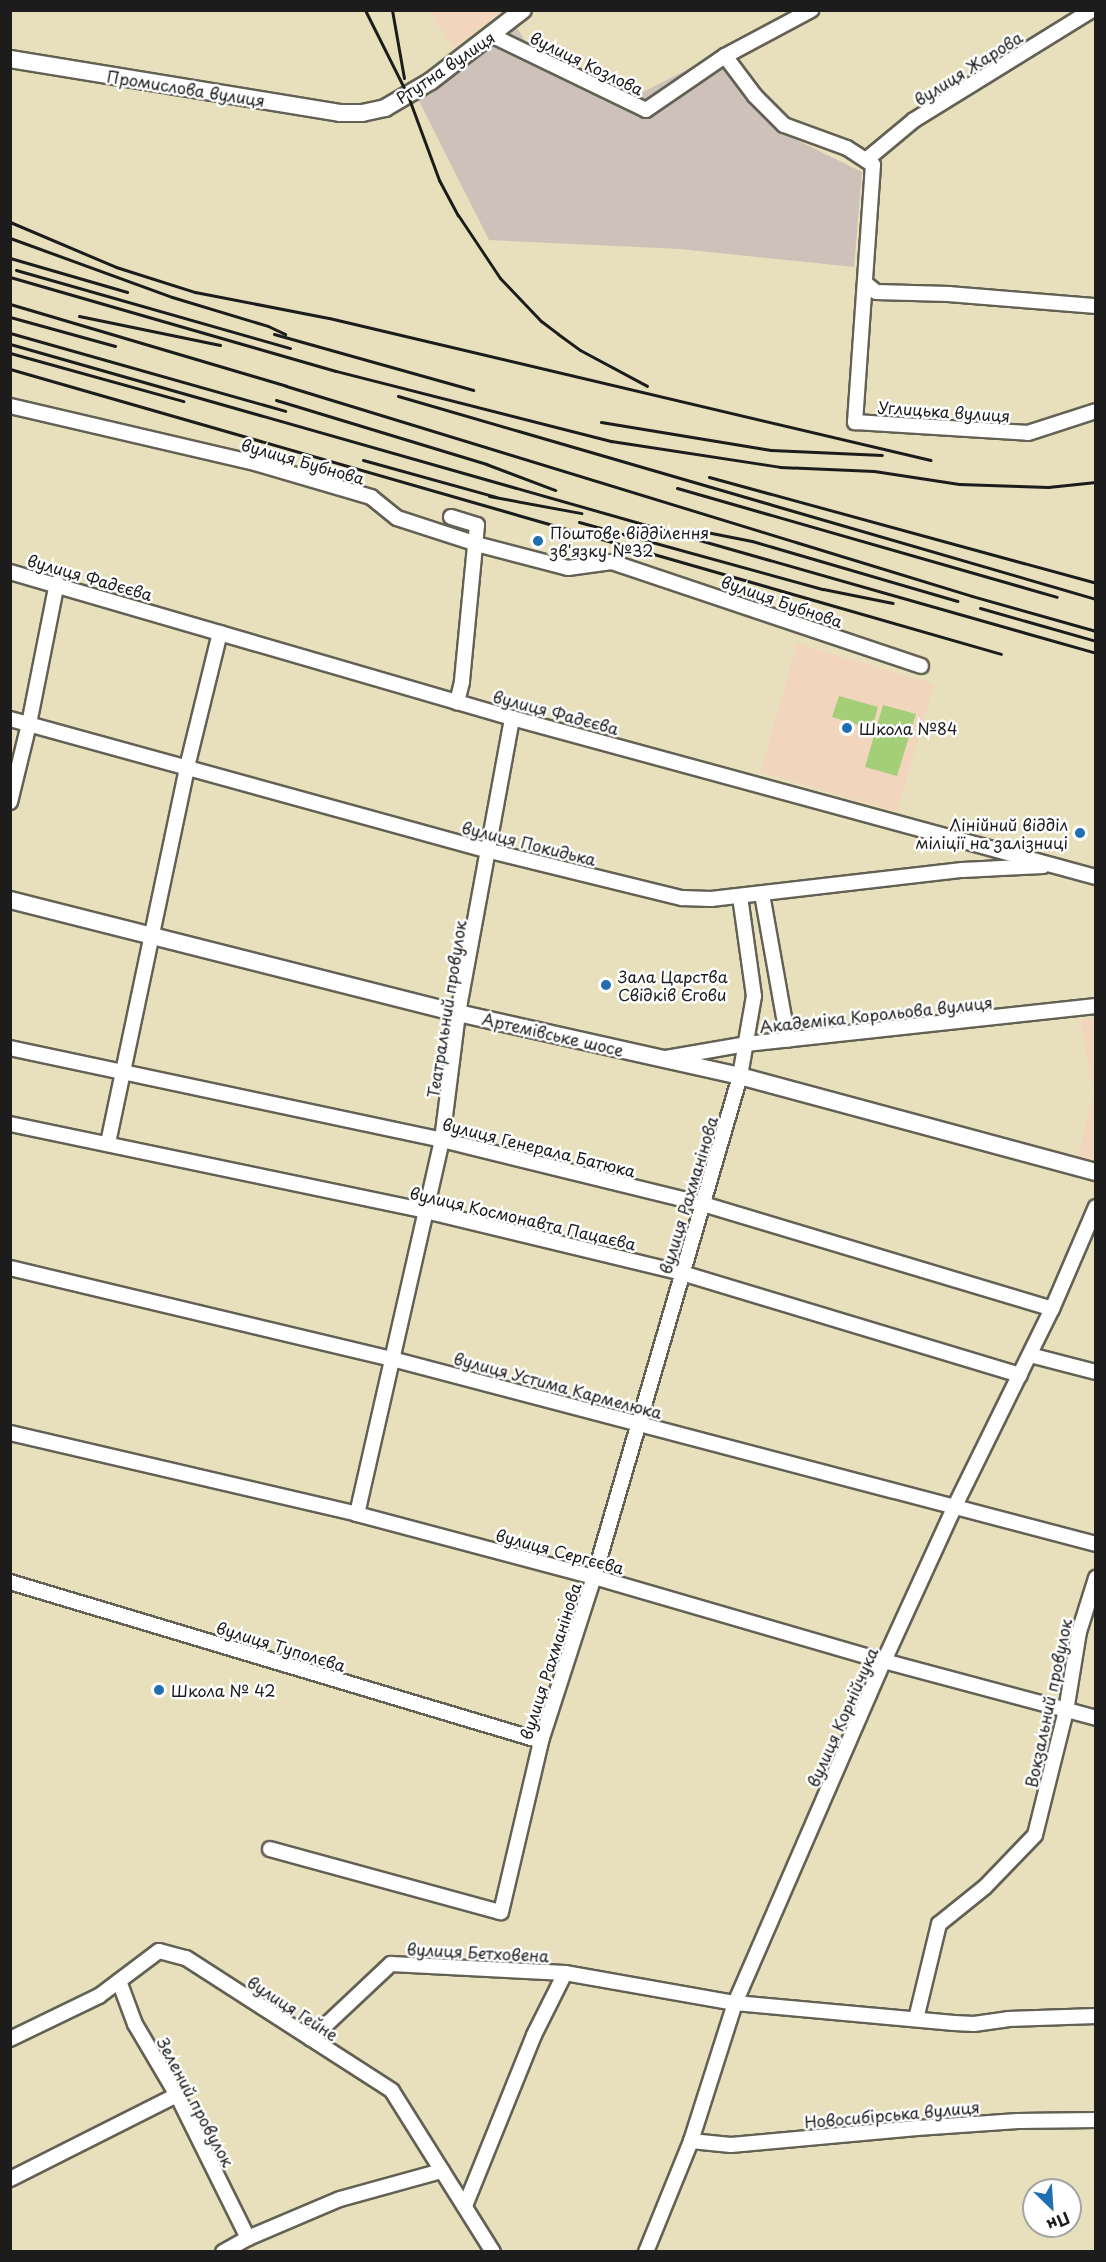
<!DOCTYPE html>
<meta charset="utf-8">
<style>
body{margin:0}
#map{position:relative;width:1106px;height:2262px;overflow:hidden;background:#e8e0bc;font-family:"Playpen Sans",sans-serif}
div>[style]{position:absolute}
.built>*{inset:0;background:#f1d5bd}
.industrial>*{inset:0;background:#cec1ba}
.green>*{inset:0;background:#a5ce79}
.roads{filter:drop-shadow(2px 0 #636154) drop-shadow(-2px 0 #636154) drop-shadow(0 2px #636154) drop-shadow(0 -2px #636154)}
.minor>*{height:14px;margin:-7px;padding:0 7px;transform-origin:7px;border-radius:7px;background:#fff}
.major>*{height:16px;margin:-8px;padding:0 8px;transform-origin:8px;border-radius:8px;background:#fff}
.rail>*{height:3px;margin:-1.5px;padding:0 1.5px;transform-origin:1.5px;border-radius:1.5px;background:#1c1c1c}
.dots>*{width:16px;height:16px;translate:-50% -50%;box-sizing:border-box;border:3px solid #fff;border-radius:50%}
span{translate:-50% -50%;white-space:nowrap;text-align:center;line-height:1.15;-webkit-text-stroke:5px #fff;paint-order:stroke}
.street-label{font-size:16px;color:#1c1c1c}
.poi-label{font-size:16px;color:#1c1c1c}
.left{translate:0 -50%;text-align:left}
.right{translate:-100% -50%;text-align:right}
.frame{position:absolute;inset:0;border:12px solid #1c1c1c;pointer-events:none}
.north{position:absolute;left:1022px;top:2178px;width:60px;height:60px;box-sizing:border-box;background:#fff;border:2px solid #a4a4a4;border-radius:50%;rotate:155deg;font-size:16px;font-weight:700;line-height:24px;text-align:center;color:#1c1c1c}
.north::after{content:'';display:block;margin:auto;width:21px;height:27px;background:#1f6fb2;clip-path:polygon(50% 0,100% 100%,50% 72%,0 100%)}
</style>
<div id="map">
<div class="built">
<i style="clip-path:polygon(429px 11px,502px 11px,454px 48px)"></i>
<i style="clip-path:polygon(797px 644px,934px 684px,897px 812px,760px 772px)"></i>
<i style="clip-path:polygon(1095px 1018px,1096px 1018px,1095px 1160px,1078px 1155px,1094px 1093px,1080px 1020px)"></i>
</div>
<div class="industrial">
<i style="clip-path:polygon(517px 28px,540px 65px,635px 96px,716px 55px,773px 125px,785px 134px,862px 172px,854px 267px,680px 249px,489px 240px,419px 101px)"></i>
</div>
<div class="green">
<i style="clip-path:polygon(839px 696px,878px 707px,872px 729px,832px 717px)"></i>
<i style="clip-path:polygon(883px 705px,916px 714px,897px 776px,865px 767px)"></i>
</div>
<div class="roads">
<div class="minor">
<i style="left:493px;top:36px;width:170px;rotate:25.8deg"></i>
<i style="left:646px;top:110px;width:96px;rotate:-34.4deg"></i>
<i style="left:725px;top:56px;width:98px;rotate:-28.1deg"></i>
<i style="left:725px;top:56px;width:50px;rotate:53.1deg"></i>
<i style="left:755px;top:96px;width:41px;rotate:45deg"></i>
<i style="left:784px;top:125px;width:67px;rotate:20.1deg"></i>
<i style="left:847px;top:148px;width:31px;rotate:33deg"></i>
<i style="left:873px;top:165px;width:258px;rotate:94deg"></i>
<i style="left:855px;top:422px;width:173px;rotate:3.6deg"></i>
<i style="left:1028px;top:433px;width:71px;rotate:-17.9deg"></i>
<i style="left:866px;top:160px;width:62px;rotate:-39.8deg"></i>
<i style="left:914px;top:120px;width:209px;rotate:-31.7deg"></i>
<i style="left:865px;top:283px;width:14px;rotate:39deg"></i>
<i style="left:876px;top:292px;width:73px;rotate:1.6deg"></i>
<i style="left:949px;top:294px;width:147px;rotate:4.7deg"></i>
<i style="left:10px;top:406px;width:252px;rotate:13.1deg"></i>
<i style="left:255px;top:463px;width:121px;rotate:16.3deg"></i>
<i style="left:371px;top:497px;width:33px;rotate:39deg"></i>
<i style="left:397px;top:518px;width:87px;rotate:18deg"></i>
<i style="left:480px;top:545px;width:91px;rotate:14.6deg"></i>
<i style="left:568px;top:568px;width:44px;rotate:-7.8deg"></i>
<i style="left:612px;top:562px;width:326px;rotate:18.6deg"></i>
<i style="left:451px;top:517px;width:27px;rotate:17deg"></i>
<i style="left:477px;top:525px;width:158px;rotate:95.5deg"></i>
<i style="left:462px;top:682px;width:21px;rotate:104deg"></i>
<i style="left:10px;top:572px;width:523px;rotate:16.22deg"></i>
<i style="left:512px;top:718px;width:605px;rotate:15.23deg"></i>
<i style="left:10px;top:719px;width:498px;rotate:15.4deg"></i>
<i style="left:490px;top:851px;width:198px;rotate:13.8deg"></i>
<i style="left:682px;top:898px;width:29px;rotate:2deg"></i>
<i style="left:711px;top:899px;width:253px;rotate:-6.6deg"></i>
<i style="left:962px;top:870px;width:81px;rotate:-2.8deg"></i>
<i style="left:10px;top:802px;width:80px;rotate:-76.3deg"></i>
<i style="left:29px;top:724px;width:144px;rotate:-78.8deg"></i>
<i style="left:762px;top:894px;width:148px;rotate:79.9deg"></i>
<i style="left:10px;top:1048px;width:442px;rotate:12deg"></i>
<i style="left:442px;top:1140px;width:269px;rotate:13.8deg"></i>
<i style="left:703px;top:1204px;width:364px;rotate:16.7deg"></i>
<i style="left:666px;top:1058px;width:81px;rotate:-9.9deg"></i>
<i style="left:746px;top:1044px;width:352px;rotate:-6.2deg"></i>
<i style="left:10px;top:1124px;width:425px;rotate:11.8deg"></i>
<i style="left:426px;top:1211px;width:263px;rotate:13.6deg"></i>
<i style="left:682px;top:1273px;width:353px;rotate:16.8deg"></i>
<i style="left:108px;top:1143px;width:384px;rotate:-78.1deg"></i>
<i style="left:187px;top:767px;width:138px;rotate:-76.2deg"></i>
<i style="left:10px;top:1268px;width:393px;rotate:13.4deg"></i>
<i style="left:392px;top:1359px;width:728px;rotate:14.72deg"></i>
<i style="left:1030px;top:1355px;width:68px;rotate:14.4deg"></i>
<i style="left:10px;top:1433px;width:356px;rotate:13.1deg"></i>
<i style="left:357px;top:1514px;width:245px;rotate:14.9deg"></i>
<i style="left:594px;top:1577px;width:302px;rotate:16.2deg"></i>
<i style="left:884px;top:1661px;width:220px;rotate:15deg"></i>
<i style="left:357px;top:1514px;width:384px;rotate:-77.2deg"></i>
<i style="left:442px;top:1140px;width:128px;rotate:-82.8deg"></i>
<i style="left:458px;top:1013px;width:300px;rotate:-79.6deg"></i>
<i style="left:10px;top:1582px;width:554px;rotate:16.67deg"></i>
<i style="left:270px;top:1849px;width:239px;rotate:15.3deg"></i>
<i style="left:501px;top:1912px;width:176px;rotate:-76.8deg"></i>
<i style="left:541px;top:1741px;width:172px;rotate:-72.1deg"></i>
<i style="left:594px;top:1577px;width:522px;rotate:-73.75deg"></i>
<i style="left:740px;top:1076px;width:81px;rotate:-80.1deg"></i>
<i style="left:754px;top:996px;width:100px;rotate:-98deg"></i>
<i style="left:119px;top:1981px;width:46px;rotate:69.6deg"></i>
<i style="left:135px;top:2024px;width:82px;rotate:59.4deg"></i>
<i style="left:177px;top:2095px;width:160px;rotate:63.6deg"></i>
<i style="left:916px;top:2019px;width:98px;rotate:-76.4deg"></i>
<i style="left:939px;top:1924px;width:59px;rotate:-38.8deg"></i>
<i style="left:985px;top:1887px;width:72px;rotate:-46.1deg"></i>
<i style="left:1035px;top:1835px;width:128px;rotate:-76deg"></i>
<i style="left:1066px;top:1711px;width:80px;rotate:-80.7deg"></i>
<i style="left:1079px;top:1632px;width:57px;rotate:-72.5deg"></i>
<i style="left:10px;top:2039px;width:99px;rotate:-25.8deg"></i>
<i style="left:99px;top:1996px;width:75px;rotate:-36.9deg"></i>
<i style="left:159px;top:1951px;width:28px;rotate:15deg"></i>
<i style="left:186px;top:1958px;width:245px;rotate:32.8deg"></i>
<i style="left:392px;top:2091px;width:190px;rotate:57.9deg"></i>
<i style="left:311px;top:2039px;width:110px;rotate:-43.2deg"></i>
<i style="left:391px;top:1964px;width:174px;rotate:3deg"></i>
<i style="left:565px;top:1973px;width:173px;rotate:10deg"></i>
<i style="left:735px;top:2003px;width:220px;rotate:5.2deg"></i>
<i style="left:954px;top:2023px;width:20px;rotate:3deg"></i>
<i style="left:974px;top:2024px;width:34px;rotate:-8deg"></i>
<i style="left:1008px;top:2019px;width:88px;rotate:-2deg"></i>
<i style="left:691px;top:2141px;width:40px;rotate:5.7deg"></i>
<i style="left:731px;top:2145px;width:187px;rotate:-5.2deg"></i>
<i style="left:917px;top:2128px;width:101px;rotate:-4deg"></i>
<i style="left:1018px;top:2121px;width:78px;rotate:-0.7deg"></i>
<i style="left:10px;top:2179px;width:187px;rotate:-26.7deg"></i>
<i style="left:465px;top:2206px;width:184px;rotate:-68deg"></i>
<i style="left:534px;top:2035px;width:69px;rotate:-63.4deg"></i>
<i style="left:223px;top:2252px;width:29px;rotate:-29deg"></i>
<i style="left:248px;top:2238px;width:100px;rotate:-23deg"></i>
<i style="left:340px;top:2199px;width:106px;rotate:-15.4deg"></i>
<i style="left:646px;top:2252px;width:120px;rotate:-67.9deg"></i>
<i style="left:691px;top:2141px;width:145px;rotate:-72.3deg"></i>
<i style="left:735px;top:2003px;width:373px;rotate:-66.5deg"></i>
<i style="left:884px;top:1661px;width:168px;rotate:-65.4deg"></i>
<i style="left:954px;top:1508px;width:222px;rotate:-63.8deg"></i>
<i style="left:1052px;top:1309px;width:111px;rotate:-66.7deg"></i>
</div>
<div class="major">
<i style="left:10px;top:59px;width:334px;rotate:9.3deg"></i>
<i style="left:340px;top:113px;width:22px"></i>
<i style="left:362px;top:113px;width:24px;rotate:-12deg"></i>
<i style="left:385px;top:108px;width:53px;rotate:-30.4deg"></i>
<i style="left:431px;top:81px;width:116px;rotate:-37.7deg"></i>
<i style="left:10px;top:900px;width:462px;rotate:14.2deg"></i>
<i style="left:458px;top:1013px;width:289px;rotate:12.6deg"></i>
<i style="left:740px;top:1076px;width:369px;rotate:15.1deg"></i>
</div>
</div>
<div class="rail">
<i style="left:365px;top:10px;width:96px;rotate:63.4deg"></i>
<i style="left:408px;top:96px;width:90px;rotate:69.7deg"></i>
<i style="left:439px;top:180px;width:40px;rotate:62deg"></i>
<i style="left:458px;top:215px;width:76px;rotate:56.3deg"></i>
<i style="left:500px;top:278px;width:59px;rotate:46.4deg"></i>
<i style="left:541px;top:321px;width:21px;rotate:37deg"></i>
<i style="left:558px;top:334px;width:27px;rotate:36deg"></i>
<i style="left:580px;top:350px;width:76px;rotate:28.2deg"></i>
<i style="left:392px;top:10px;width:69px;rotate:80deg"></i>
<i style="left:10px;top:222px;width:115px;rotate:23deg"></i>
<i style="left:116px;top:267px;width:83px;rotate:17.6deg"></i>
<i style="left:195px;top:292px;width:136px;rotate:11deg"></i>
<i style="left:329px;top:318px;width:618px;rotate:13.29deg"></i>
<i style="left:10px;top:238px;width:172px;rotate:20deg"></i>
<i style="left:172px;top:297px;width:100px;rotate:16.8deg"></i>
<i style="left:268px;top:326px;width:19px;rotate:25deg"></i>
<i style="left:10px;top:258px;width:122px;rotate:16.2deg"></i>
<i style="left:16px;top:270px;width:285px;rotate:15.9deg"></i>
<i style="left:10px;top:277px;width:339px;rotate:16.1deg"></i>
<i style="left:336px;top:371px;width:284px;rotate:14.3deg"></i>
<i style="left:611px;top:441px;width:171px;rotate:8.7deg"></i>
<i style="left:780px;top:467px;width:94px;rotate:2.4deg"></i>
<i style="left:874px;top:471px;width:86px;rotate:8.7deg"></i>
<i style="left:959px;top:484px;width:89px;rotate:1.9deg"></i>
<i style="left:1048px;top:487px;width:48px;rotate:-5.9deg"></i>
<i style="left:10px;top:304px;width:288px;rotate:16.5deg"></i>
<i style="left:286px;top:386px;width:717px;rotate:17.02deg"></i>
<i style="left:972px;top:596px;width:129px;rotate:15.8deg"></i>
<i style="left:79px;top:316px;width:144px;rotate:11.6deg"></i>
<i style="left:10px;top:317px;width:109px;rotate:15.4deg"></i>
<i style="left:10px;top:333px;width:286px;rotate:15.8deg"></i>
<i style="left:274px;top:334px;width:207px;rotate:15.7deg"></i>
<i style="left:10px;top:344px;width:1129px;rotate:15.88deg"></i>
<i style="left:10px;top:353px;width:180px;rotate:15.5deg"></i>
<i style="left:10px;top:369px;width:1031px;rotate:16.04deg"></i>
<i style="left:398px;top:396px;width:727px;rotate:16.22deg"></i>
<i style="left:276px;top:400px;width:220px;rotate:16.9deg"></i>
<i style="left:486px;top:464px;width:74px;rotate:20.6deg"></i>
<i style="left:601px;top:422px;width:172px;rotate:9.4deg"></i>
<i style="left:771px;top:450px;width:111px;rotate:2.6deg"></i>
<i style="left:363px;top:460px;width:138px;rotate:15.5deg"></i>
<i style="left:709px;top:477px;width:401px;rotate:15.3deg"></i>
<i style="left:677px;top:488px;width:395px;rotate:16deg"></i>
<i style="left:489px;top:496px;width:94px;rotate:10.5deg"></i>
<i style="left:579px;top:522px;width:253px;rotate:15.4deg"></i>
<i style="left:823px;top:589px;width:71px;rotate:11.3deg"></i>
<i style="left:691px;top:529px;width:62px;rotate:11.1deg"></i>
<i style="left:752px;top:541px;width:214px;rotate:16.3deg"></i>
<i style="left:980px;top:608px;width:121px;rotate:15.9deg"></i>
</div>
<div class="dots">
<i style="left:538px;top:541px;background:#1f6fb2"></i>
<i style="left:847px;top:728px;background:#1f6fb2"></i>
<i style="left:1080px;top:833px;background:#1f6fb2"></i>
<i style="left:606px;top:985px;background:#1f6fb2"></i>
<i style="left:159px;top:1690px;background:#1f6fb2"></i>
</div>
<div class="street-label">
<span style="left:587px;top:63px;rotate:26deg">вулиця Козлова</span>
<span style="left:445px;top:67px;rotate:-34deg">Ртутна вулиця</span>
<span style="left:968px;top:68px;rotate:-32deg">вулиця Жарова</span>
<span style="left:186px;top:88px;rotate:9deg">Промислова вулиця</span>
<span style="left:944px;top:411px;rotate:4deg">Углицька вулиця</span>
<span style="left:303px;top:461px;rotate:16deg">вулиця Бубнова</span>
<span style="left:90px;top:577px;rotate:16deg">вулиця Фадєєва</span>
<span style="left:782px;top:601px;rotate:19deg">вулиця Бубнова</span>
<span style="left:556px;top:712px;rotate:15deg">вулиця Фадєєва</span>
<span style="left:529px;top:843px;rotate:14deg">вулиця Покидька</span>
<span style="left:446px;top:1009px;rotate:-81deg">Театральний провулок</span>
<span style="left:876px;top:1014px;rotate:-6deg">Академіка Корольова вулиця</span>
<span style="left:553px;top:1034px;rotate:13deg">Артемівське шосе</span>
<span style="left:539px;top:1147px;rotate:14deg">вулиця Генерала Батюка</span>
<span style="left:688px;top:1195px;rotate:-73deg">вулиця Рахманінова</span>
<span style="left:523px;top:1218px;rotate:13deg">вулиця Космонавта Пацаєва</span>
<span style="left:558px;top:1385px;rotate:15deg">вулиця Устима Кармелюка</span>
<span style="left:560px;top:1551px;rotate:15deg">вулиця Сергєєва</span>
<span style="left:281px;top:1646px;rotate:17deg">вулиця Туполєва</span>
<span style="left:550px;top:1661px;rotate:-72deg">вулиця Рахманінова</span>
<span style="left:1048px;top:1703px;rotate:-78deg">Вокзальний провулок</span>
<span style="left:842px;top:1717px;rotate:-66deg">вулиця Корнійчука</span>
<span style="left:478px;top:1952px;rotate:3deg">вулиця Бетховена</span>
<span style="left:293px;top:2008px;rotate:33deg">вулиця Гейне</span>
<span style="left:196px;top:2102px;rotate:62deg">Зелений провулок</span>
<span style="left:892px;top:2114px;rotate:-5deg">Новосибірська вулиця</span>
</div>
<div class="poi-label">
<span class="left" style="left:550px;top:541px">Поштове відділення<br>зв'язку №32</span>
<span class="left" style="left:859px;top:728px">Школа №84</span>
<span class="right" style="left:1068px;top:833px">Лінійний відділ<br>міліції на залізниці</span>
<span class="left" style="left:618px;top:985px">Зала Царства<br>Свідків Єгови</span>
<span class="left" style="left:171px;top:1690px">Школа № 42</span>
</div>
<div class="frame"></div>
<div class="north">Пн</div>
</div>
